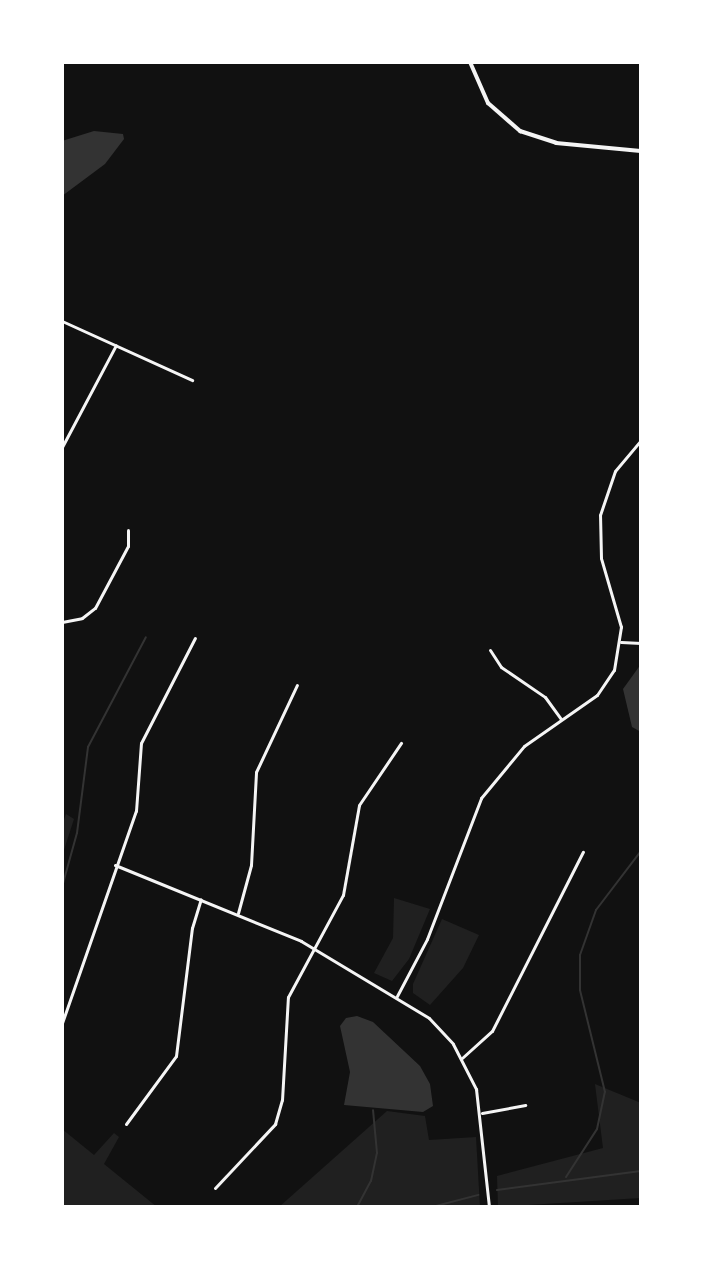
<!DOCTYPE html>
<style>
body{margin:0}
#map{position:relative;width:703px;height:1269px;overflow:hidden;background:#111;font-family:"Sofia Sans Condensed",sans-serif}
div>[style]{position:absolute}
.green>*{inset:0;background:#202020}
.water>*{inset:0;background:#333}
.stream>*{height:2px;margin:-1px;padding:0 1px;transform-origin:1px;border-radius:1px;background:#333}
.minor>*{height:3px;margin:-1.5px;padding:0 1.5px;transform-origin:1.5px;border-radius:1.5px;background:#f5f5f5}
.tertiary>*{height:4px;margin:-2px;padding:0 2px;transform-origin:2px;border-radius:2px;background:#f5f5f5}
span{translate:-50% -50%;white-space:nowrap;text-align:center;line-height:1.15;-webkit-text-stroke:8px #fff;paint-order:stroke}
.frame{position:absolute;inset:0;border:64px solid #fff;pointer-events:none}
</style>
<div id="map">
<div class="green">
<i style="clip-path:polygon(66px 814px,74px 819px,62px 856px,62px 825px)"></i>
<i style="clip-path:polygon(394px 898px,430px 909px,409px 959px,392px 981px,374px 973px,393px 938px)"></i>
<i style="clip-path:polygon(442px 919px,479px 935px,463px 968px,430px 1005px,413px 993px,413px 984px)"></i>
<i style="clip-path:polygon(595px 1084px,641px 1103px,641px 1198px,498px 1207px,497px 1176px,603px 1148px)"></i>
<i style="clip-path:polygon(387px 1111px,425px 1116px,429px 1140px,476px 1137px,480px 1207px,279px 1207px)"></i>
<i style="clip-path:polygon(62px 1129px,94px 1155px,114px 1133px,119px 1137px,104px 1164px,157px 1207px,62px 1207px)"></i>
</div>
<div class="water">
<i style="clip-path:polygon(94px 131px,123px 134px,124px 139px,105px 164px,62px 196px,62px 141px)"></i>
<i style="clip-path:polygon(641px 664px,641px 732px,632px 727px,623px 689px)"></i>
<i style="clip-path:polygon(357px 1016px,373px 1022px,420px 1066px,430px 1084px,433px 1106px,423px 1112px,344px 1105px,350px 1072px,340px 1026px,346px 1018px)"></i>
</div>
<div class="stream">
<i style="left:62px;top:887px;width:56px;rotate:-74.5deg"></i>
<i style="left:77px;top:833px;width:87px;rotate:-82.7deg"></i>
<i style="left:88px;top:747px;width:124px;rotate:-62.2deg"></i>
<i style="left:566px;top:1177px;width:57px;rotate:-57.1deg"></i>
<i style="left:597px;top:1129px;width:38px;rotate:-78deg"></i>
<i style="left:605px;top:1092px;width:105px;rotate:-103.8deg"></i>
<i style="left:580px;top:990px;width:35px;rotate:-90deg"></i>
<i style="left:580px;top:955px;width:48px;rotate:-70.4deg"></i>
<i style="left:596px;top:910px;width:74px;rotate:-52.7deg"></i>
<i style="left:497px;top:1190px;width:145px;rotate:-7.5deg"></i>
<i style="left:357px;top:1207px;width:30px;rotate:-62deg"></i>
<i style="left:371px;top:1181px;width:29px;rotate:-78deg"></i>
<i style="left:377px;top:1153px;width:43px;rotate:-95.3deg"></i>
<i style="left:432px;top:1207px;width:48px;rotate:-14.6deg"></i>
</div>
<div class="minor">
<i style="left:62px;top:321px;width:143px;rotate:24.4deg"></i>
<i style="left:62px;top:447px;width:115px;rotate:-62.1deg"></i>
<i style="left:62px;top:622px;width:20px;rotate:-11deg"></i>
<i style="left:82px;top:618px;width:16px;rotate:-38deg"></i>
<i style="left:95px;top:608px;width:70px;rotate:-62deg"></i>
<i style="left:128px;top:546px;width:16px;rotate:-90deg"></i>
<i style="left:621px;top:642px;width:20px;rotate:3deg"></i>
<i style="left:490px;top:650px;width:20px;rotate:57deg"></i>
<i style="left:501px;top:667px;width:53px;rotate:34.3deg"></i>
<i style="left:545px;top:697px;width:27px;rotate:54deg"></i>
<i style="left:115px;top:865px;width:201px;rotate:22.2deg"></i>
<i style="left:301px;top:941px;width:149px;rotate:31deg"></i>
<i style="left:429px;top:1018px;width:35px;rotate:47deg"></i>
<i style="left:453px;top:1044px;width:51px;rotate:62.9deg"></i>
<i style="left:476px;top:1089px;width:119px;rotate:83.7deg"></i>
<i style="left:238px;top:913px;width:50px;rotate:-74.8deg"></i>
<i style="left:251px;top:865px;width:93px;rotate:-86.9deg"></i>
<i style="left:256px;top:772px;width:96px;rotate:-64.8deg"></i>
<i style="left:397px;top:996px;width:64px;rotate:-62.2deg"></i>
<i style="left:427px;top:939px;width:151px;rotate:-69deg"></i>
<i style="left:481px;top:798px;width:67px;rotate:-50.4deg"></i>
<i style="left:524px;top:746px;width:89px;rotate:-34.9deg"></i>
<i style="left:597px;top:695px;width:30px;rotate:-56deg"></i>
<i style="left:614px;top:670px;width:44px;rotate:-80.8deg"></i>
<i style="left:621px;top:627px;width:72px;rotate:-106.2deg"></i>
<i style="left:601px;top:558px;width:43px;rotate:-91.3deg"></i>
<i style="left:600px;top:515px;width:46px;rotate:-71.2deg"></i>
<i style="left:615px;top:471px;width:40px;rotate:-50deg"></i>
<i style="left:62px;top:1023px;width:225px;rotate:-70.8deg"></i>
<i style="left:136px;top:811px;width:68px;rotate:-85.8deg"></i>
<i style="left:141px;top:743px;width:118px;rotate:-62.8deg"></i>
<i style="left:462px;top:1058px;width:40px;rotate:-42deg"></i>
<i style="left:492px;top:1031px;width:201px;rotate:-63.1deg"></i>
<i style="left:482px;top:1113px;width:44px;rotate:-10.5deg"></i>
<i style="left:126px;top:1124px;width:84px;rotate:-53.7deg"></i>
<i style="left:176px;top:1056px;width:129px;rotate:-82.9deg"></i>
<i style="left:192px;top:928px;width:30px;rotate:-73deg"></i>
<i style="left:215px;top:1188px;width:88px;rotate:-46.8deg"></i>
<i style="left:275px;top:1124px;width:25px;rotate:-74deg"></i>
<i style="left:282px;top:1100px;width:103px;rotate:-86.7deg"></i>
<i style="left:288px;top:997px;width:116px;rotate:-61.7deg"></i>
<i style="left:343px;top:895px;width:91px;rotate:-79.9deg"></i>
<i style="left:359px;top:805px;width:75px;rotate:-55.9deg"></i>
</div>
<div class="tertiary">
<i style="left:470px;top:62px;width:45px;rotate:66.3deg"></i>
<i style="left:488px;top:103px;width:43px;rotate:41.2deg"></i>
<i style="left:520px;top:131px;width:38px;rotate:18deg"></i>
<i style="left:556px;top:143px;width:85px;rotate:5.4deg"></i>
</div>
<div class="frame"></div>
</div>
